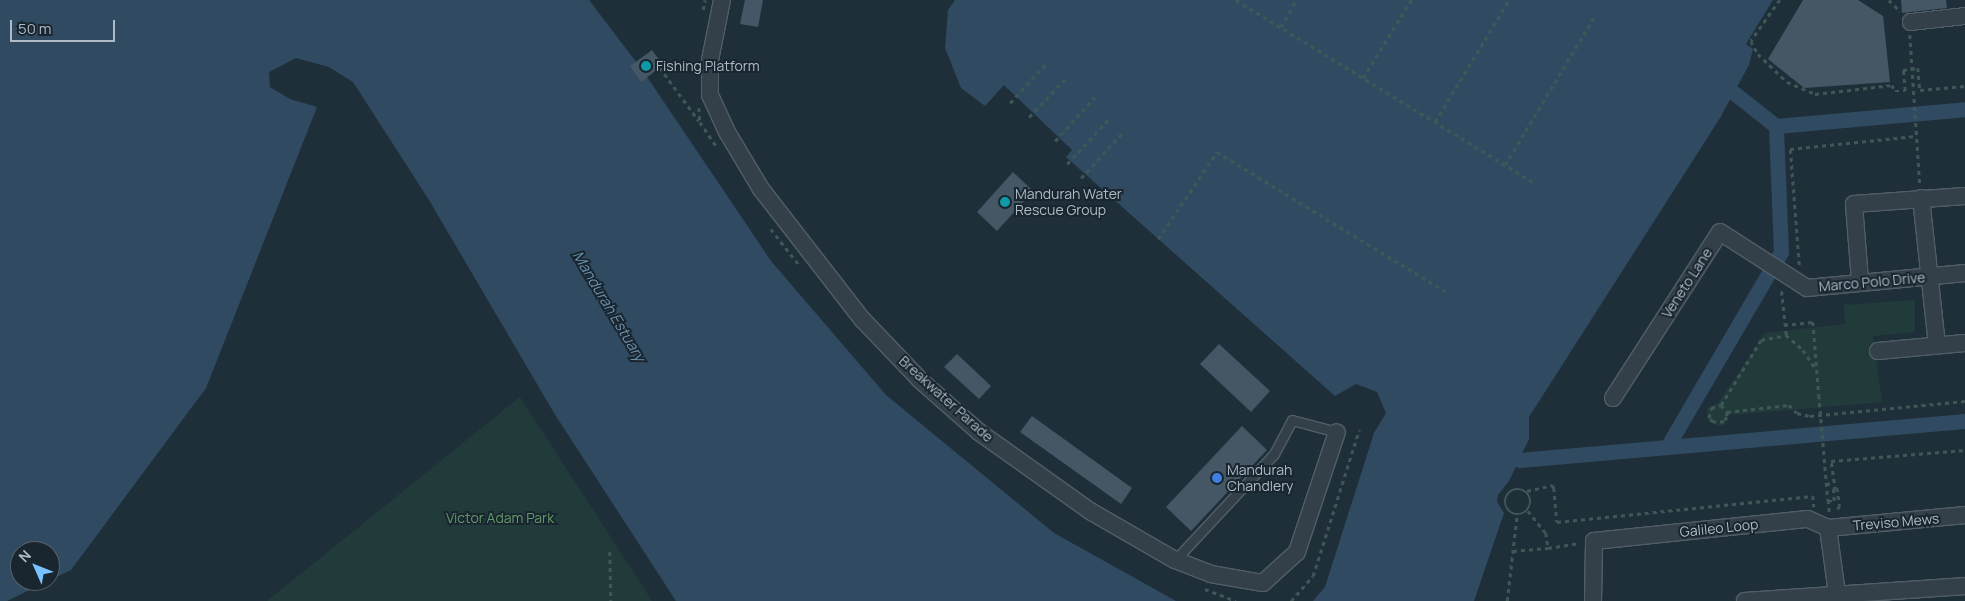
<!DOCTYPE html>
<style>
body{margin:0}
#map{position:relative;width:1965px;height:601px;overflow:hidden;background:#1f2f3a;font-family:Manrope,sans-serif}
div>[style]{position:absolute}
.green>*{inset:0;background:#213b3a}
.water>*{inset:0;background:#304b61}
.canal>*{height:15px;margin:-7.5px;padding:0 7.5px;transform-origin:7.5px;border-radius:7.5px;background:#304b61}
.building>*{inset:0;background:#455665}
.path>*{height:2.5px;margin-top:-1.25px;transform-origin:0;background:repeating-linear-gradient(90deg,#3f5857 0 4px,transparent 0 8px)}
.path>.ring{margin:-1.25px;padding:0;box-sizing:content-box;background:none;border:2.5px solid #3f5857;border-radius:50%}
.roads{filter:drop-shadow(1px 0 #515e68) drop-shadow(-1px 0 #515e68) drop-shadow(0 1px #515e68) drop-shadow(0 -1px #515e68)}
.service>*{height:9px;margin:-4.5px;padding:0 4.5px;transform-origin:4.5px;border-radius:4.5px;background:#33404a}
.minor>*{height:16px;margin:-8px;padding:0 8px;transform-origin:8px;border-radius:8px;background:#33404a}
.path-bridge>*{height:2.5px;margin-top:-1.25px;transform-origin:0;background:repeating-linear-gradient(90deg,#3f5857 0 4px,transparent 0 8px)}
.dots>*{width:14px;height:14px;translate:-50% -50%;box-sizing:border-box;border:2px solid #19252f;border-radius:50%}
span{translate:-50% -50%;white-space:nowrap;text-align:center;line-height:1.15;-webkit-text-stroke:4px #19252f;paint-order:stroke}
.poi-label{font-size:14px;color:#aebbc7}
.left{translate:0 -50%;text-align:left}
.street-label{font-size:14px;color:#aebbc7}
.park-label{font-size:14px;color:#639968}
.water-label{font-size:15px;color:#6c91ad;font-style:italic}
.north{position:absolute;left:10px;top:541px;width:50px;height:50px;box-sizing:border-box;background:#19252f;border:1px solid #55616c;border-radius:50%;rotate:314deg;font-size:14px;font-weight:700;line-height:20px;text-align:center;color:#aebbc7}
.north::after{content:'';display:block;margin:auto;width:18px;height:22px;background:#7ac1ff;clip-path:polygon(50% 0,100% 100%,50% 72%,0 100%)}
.scale{position:absolute;left:10px;top:20px;width:105px;height:22px;box-sizing:border-box;border:2px solid #aebbc7;border-top:0;padding-left:6px;font-size:15px;line-height:18px;white-space:nowrap;color:#aebbc7;-webkit-text-stroke:4px #19252f;paint-order:stroke}
</style>
<div id="map">
<div class="green">
<i style="clip-path:polygon(1915px 300px,1915px 332px,1873px 336px,1882px 402px,1730px 415px,1724px 425px,1718px 426px,1707px 420px,1707px 408px,1719px 402px,1765px 333px,1845px 324px,1844px 305px)"></i>
<i style="clip-path:polygon(520px 397px,652px 601px,267px 601px)"></i>
</div>
<div class="water">
<i style="clip-path:polygon(0 0,589px 0,643px 71px,771px 261px,886px 395px,1054px 533px,1176px 601px,676px 601px,554px 413px,429px 200px,353px 82px,329px 67px,296px 58px,269px 72px,270px 87px,290px 99px,317px 107px,206px 388px,71px 570px,50px 580px,50px 551px,20px 551px,20px 581px,48px 581px,7px 601px,0 601px)"></i>
<i style="clip-path:polygon(955px 0,1773px 0,1746px 44px,1753px 49px,1749px 65px,1720px 118px,1529px 417px,1529px 439px,1509px 481px,1498px 495px,1497px 502px,1504px 513px,1474px 601px,1313px 601px,1325px 587px,1374px 433px,1386px 413px,1377px 392px,1356px 384px,1335px 396px,1066px 157px,1072px 150px,1004px 85px,985px 106px,961px 88px,945px 48px,948px 10px)"></i>
</div>
<div class="canal">
<i style="left:1734px;top:93px;width:53px;rotate:38.2deg"></i>
<i style="left:1776px;top:126px;width:190px;rotate:-5.1deg"></i>
<i style="left:1667px;top:447px;width:226px;rotate:-59.7deg"></i>
<i style="left:1781px;top:252px;width:126px;rotate:-92.3deg"></i>
<i style="left:1519px;top:460px;width:448px;rotate:-5deg"></i>
</div>
<div class="building">
<i style="clip-path:polygon(745px 0,763px 0,758px 27px,740px 24px)"></i>
<i style="clip-path:polygon(1803px 0,1858px 0,1883px 16px,1890px 82px,1804px 88px,1768px 59px)"></i>
<i style="clip-path:polygon(1901px 0,1946px 0,1947px 8px,1902px 13px)"></i>
<i style="clip-path:polygon(652px 50px,663px 65px,641px 82px,630px 66px)"></i>
<i style="clip-path:polygon(1013px 172px,1033px 191px,997px 231px,977px 212px)"></i>
<i style="clip-path:polygon(1219px 344px,1270px 391px,1251px 412px,1200px 364px)"></i>
<i style="clip-path:polygon(957px 354px,991px 386px,979px 399px,944px 367px)"></i>
<i style="clip-path:polygon(1032px 416px,1132px 488px,1121px 504px,1020px 432px)"></i>
<i style="clip-path:polygon(1242px 426px,1267px 450px,1191px 531px,1166px 507px)"></i>
</div>
<div class="path">
<i style="left:1236px;top:0;width:352px;rotate:31.5deg"></i>
<i style="left:1780px;top:0;width:50px;rotate:125.3deg"></i>
<i style="left:1751px;top:41px;width:15px;rotate:62deg"></i>
<i style="left:1758px;top:54px;width:40px;rotate:44deg"></i>
<i style="left:1787px;top:82px;width:30px;rotate:23deg"></i>
<i style="left:1815px;top:94px;width:78px;rotate:-6.7deg"></i>
<i style="left:1892px;top:85px;width:7px;rotate:63deg"></i>
<i style="left:1895px;top:91px;width:10px"></i>
<i style="left:1905px;top:91px;width:21px;rotate:-95deg"></i>
<i style="left:1903px;top:70px;width:15px;rotate:-8deg"></i>
<i style="left:1918px;top:68px;width:22px;rotate:85deg"></i>
<i style="left:1920px;top:90px;width:45px;rotate:-5.1deg"></i>
<i style="left:1889px;top:0;width:16px;rotate:45deg"></i>
<i style="left:703px;top:10px;width:10px;rotate:-79deg"></i>
<i style="left:1281px;top:27px;width:31px;rotate:-61deg"></i>
<i style="left:1910px;top:35px;width:149px;rotate:86.2deg"></i>
<i style="left:655px;top:61px;width:74px;rotate:53.7deg"></i>
<i style="left:1363px;top:78px;width:92px;rotate:-58.4deg"></i>
<i style="left:1010px;top:103px;width:56px;rotate:-47.2deg"></i>
<i style="left:699px;top:108px;width:14px;rotate:86deg"></i>
<i style="left:700px;top:122px;width:32px;rotate:56deg"></i>
<i style="left:1029px;top:117px;width:52px;rotate:-46.5deg"></i>
<i style="left:1435px;top:122px;width:143px;rotate:-58.8deg"></i>
<i style="left:1055px;top:141px;width:59px;rotate:-47.7deg"></i>
<i style="left:1067px;top:164px;width:62px;rotate:-47deg"></i>
<i style="left:1505px;top:165px;width:175px;rotate:-59deg"></i>
<i style="left:1081px;top:178px;width:64px;rotate:-47.5deg"></i>
<i style="left:771px;top:229px;width:47px;rotate:51.9deg"></i>
<i style="left:1158px;top:239px;width:105px;rotate:-55.9deg"></i>
<i style="left:1217px;top:152px;width:267px;rotate:31.4deg"></i>
<i style="left:1799px;top:265px;width:116px;rotate:-94.4deg"></i>
<i style="left:1790px;top:149px;width:126px;rotate:-5.9deg"></i>
<i style="left:1784px;top:325px;width:29px;rotate:-6deg"></i>
<i style="left:1813px;top:322px;width:73px;rotate:85.3deg"></i>
<i style="left:1786px;top:335px;width:23px;rotate:41deg"></i>
<i style="left:1803px;top:350px;width:23px;rotate:56deg"></i>
<i style="left:1721px;top:405px;width:9px;rotate:49deg"></i>
<i style="left:1727px;top:412px;width:5px;rotate:90deg"></i>
<i style="left:1727px;top:417px;width:6px;rotate:121deg"></i>
<i style="left:1724px;top:422px;width:11px;rotate:180deg"></i>
<i style="left:1713px;top:422px;width:6px;rotate:-135deg"></i>
<i style="left:1709px;top:418px;width:10px;rotate:-79deg"></i>
<i style="left:1711px;top:408px;width:10px;rotate:-17deg"></i>
<i style="left:1721px;top:405px;width:76px;rotate:-58.4deg"></i>
<i style="left:1761px;top:340px;width:25px;rotate:-11deg"></i>
<i style="left:1786px;top:335px;width:47px;rotate:-96.1deg"></i>
<i style="left:1727px;top:412px;width:62px;rotate:-6.4deg"></i>
<i style="left:1789px;top:405px;width:11px;rotate:45deg"></i>
<i style="left:1797px;top:413px;width:13px;rotate:13deg"></i>
<i style="left:1810px;top:416px;width:156px;rotate:-5.5deg"></i>
<i style="left:1826px;top:484px;width:8px;rotate:-7deg"></i>
<i style="left:1834px;top:483px;width:22px;rotate:-98deg"></i>
<i style="left:1831px;top:461px;width:134px;rotate:-4.7deg"></i>
<i class="ring" style="left:1505px;top:489px;width:23.5px;height:23.5px"></i>
<i style="left:1527px;top:491px;width:26px;rotate:-13deg"></i>
<i style="left:1552px;top:485px;width:4px;rotate:56deg"></i>
<i style="left:1554px;top:488px;width:34px;rotate:85deg"></i>
<i style="left:1557px;top:522px;width:257px;rotate:-5.8deg"></i>
<i style="left:1813px;top:496px;width:11px;rotate:85deg"></i>
<i style="left:1528px;top:511px;width:28px;rotate:51deg"></i>
<i style="left:1546px;top:533px;width:15px;rotate:82deg"></i>
<i style="left:1548px;top:548px;width:32px;rotate:-9deg"></i>
<i style="left:1829px;top:512px;width:11px;rotate:-95deg"></i>
<i style="left:1828px;top:501px;width:6px"></i>
<i style="left:1834px;top:501px;width:13px;rotate:-94deg"></i>
<i style="left:1833px;top:488px;width:4px"></i>
<i style="left:1837px;top:488px;width:18px;rotate:81deg"></i>
<i style="left:1840px;top:506px;width:7px;rotate:124deg"></i>
<i style="left:1513px;top:551px;width:35px;rotate:-5deg"></i>
<i style="left:610px;top:552px;width:49px;rotate:88.8deg"></i>
<i style="left:1205px;top:589px;width:33px;rotate:21deg"></i>
<i style="left:1291px;top:601px;width:33px;rotate:-49deg"></i>
<i style="left:1313px;top:576px;width:153px;rotate:-72.5deg"></i>
<i style="left:1507px;top:601px;width:87px;rotate:-83.4deg"></i>
</div>
<div class="roads">
<div class="service">
<i style="left:1175px;top:560px;width:145px;rotate:-47deg"></i>
<i style="left:1274px;top:454px;width:38px;rotate:-62deg"></i>
<i style="left:1292px;top:420px;width:47px;rotate:14.9deg"></i>
</div>
<div class="minor">
<i style="left:722px;top:0;width:61px;rotate:101.3deg"></i>
<i style="left:710px;top:60px;width:35px;rotate:90deg"></i>
<i style="left:710px;top:95px;width:41px;rotate:65.3deg"></i>
<i style="left:727px;top:132px;width:66px;rotate:59.2deg"></i>
<i style="left:761px;top:189px;width:165px;rotate:52.2deg"></i>
<i style="left:862px;top:319px;width:84px;rotate:46.4deg"></i>
<i style="left:920px;top:380px;width:79px;rotate:41.4deg"></i>
<i style="left:979px;top:432px;width:136px;rotate:35.4deg"></i>
<i style="left:1090px;top:511px;width:98px;rotate:30deg"></i>
<i style="left:1175px;top:560px;width:39px;rotate:21deg"></i>
<i style="left:1211px;top:574px;width:53px;rotate:9.8deg"></i>
<i style="left:1263px;top:583px;width:46px;rotate:-42.4deg"></i>
<i style="left:1297px;top:552px;width:126px;rotate:-71.6deg"></i>
<i style="left:1911px;top:22px;width:54px;rotate:-6.3deg"></i>
<i style="left:1921px;top:198px;width:148px;rotate:83.8deg"></i>
<i style="left:1860px;top:281px;width:77px;rotate:-94.5deg"></i>
<i style="left:1854px;top:204px;width:111px;rotate:-4.1deg"></i>
<i style="left:1878px;top:351px;width:87px;rotate:-5.3deg"></i>
<i style="left:1613px;top:398px;width:197px;rotate:-57.2deg"></i>
<i style="left:1720px;top:232px;width:103px;rotate:32.8deg"></i>
<i style="left:1807px;top:288px;width:159px;rotate:-5.4deg"></i>
<i style="left:1828px;top:528px;width:138px;rotate:-5.4deg"></i>
<i style="left:1593px;top:601px;width:60px;rotate:-89deg"></i>
<i style="left:1594px;top:541px;width:215px;rotate:-5.9deg"></i>
<i style="left:1808px;top:519px;width:22px;rotate:24deg"></i>
<i style="left:1828px;top:528px;width:74px;rotate:82.2deg"></i>
<i style="left:1745px;top:601px;width:221px;rotate:-3.9deg"></i>
</div>
</div>
<div class="path-bridge">
<i style="left:1819px;top:395px;width:106px;rotate:85.1deg"></i>
</div>
<div class="dots">
<i style="left:646px;top:66px;background:#0f9aa8"></i>
<i style="left:1005px;top:202px;background:#0f9aa8"></i>
<i style="left:1217px;top:478px;background:#3f7fe0"></i>
</div>
<div class="poi-label">
<span class="left" style="left:656px;top:66px">Fishing Platform</span>
<span class="left" style="left:1015px;top:202px">Mandurah Water<br>Rescue Group</span>
<span class="left" style="left:1227px;top:478px">Mandurah<br>Chandlery</span>
</div>
<div class="street-label">
<span style="left:1872px;top:282px;rotate:-5deg">Marco Polo Drive</span>
<span style="left:1687px;top:283px;rotate:-57deg">Veneto Lane</span>
<span style="left:946px;top:399px;rotate:42deg">Breakwater Parade</span>
<span style="left:1896px;top:522px;rotate:-5deg">Treviso Mews</span>
<span style="left:1719px;top:528px;rotate:-6deg">Galileo Loop</span>
</div>
<div class="park-label">
<span style="left:500px;top:518px">Victor Adam Park</span>
</div>
<div class="water-label">
<span style="left:609px;top:306px;rotate:59deg">Mandurah Estuary</span>
</div>
<div class="north">N</div>
<div class="scale">50 m</div>
</div>
